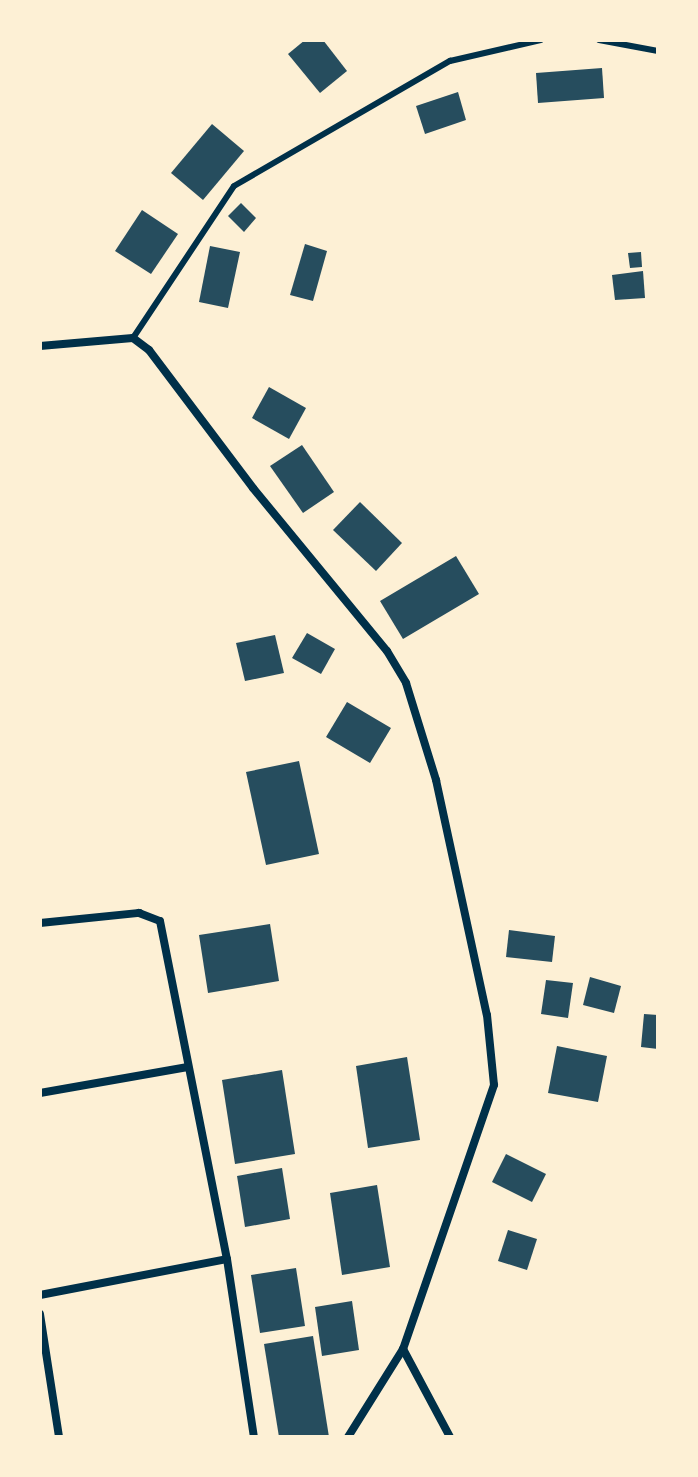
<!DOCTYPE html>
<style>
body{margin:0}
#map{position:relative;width:698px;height:1477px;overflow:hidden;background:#fdf0d5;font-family:Literata,serif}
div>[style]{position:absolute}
.building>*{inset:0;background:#264d5e}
.service>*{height:6px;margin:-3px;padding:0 3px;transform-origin:3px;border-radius:3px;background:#003049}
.minor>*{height:8px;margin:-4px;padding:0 4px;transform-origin:4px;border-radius:4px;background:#003049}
span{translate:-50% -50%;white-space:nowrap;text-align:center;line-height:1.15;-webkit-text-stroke:7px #fdf0d5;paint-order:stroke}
.frame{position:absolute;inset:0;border:42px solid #fdf0d5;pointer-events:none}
</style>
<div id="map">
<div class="building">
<i style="clip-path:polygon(305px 40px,323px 40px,347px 71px,320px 93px,288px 54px)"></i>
<i style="clip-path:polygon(602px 68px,604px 98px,538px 103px,536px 73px)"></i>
<i style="clip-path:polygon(458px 92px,466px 120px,425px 134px,416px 106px)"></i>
<i style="clip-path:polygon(212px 124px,244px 151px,203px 200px,171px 173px)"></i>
<i style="clip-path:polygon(241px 203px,256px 218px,244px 232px,228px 216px)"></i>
<i style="clip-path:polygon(142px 210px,178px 234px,151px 274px,115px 251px)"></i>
<i style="clip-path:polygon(305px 244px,327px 251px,313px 301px,290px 295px)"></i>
<i style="clip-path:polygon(210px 246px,240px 252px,228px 308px,199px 302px)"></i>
<i style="clip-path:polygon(641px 252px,642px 267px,630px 268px,628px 253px)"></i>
<i style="clip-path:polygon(643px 271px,645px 298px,615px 300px,612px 275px)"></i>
<i style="clip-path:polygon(269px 387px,306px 408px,289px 439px,252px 418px)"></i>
<i style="clip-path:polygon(302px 445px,334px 492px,303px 513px,270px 466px)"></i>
<i style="clip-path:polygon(360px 502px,402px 543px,376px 571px,333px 530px)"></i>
<i style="clip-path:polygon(456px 556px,479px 594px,403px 639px,380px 601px)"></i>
<i style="clip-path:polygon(307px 633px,335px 649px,321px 674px,292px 658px)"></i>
<i style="clip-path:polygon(275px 635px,284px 673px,245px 681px,236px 643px)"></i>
<i style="clip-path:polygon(347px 702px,391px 728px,370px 763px,326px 737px)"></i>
<i style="clip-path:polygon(299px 761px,319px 854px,266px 865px,246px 772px)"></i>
<i style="clip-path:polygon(270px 924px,279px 981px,208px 993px,199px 935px)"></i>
<i style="clip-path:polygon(509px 930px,555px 936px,552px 962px,506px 957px)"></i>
<i style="clip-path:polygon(590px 977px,621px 986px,614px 1013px,583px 1005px)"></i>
<i style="clip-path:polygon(546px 980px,573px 983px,568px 1018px,541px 1014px)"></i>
<i style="clip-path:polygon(644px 1014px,658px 1015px,658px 1049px,641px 1047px)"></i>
<i style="clip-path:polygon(557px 1046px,607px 1056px,598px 1102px,548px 1093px)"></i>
<i style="clip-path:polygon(407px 1057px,420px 1140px,368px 1148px,356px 1066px)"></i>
<i style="clip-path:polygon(282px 1070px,295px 1154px,235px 1164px,222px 1080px)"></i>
<i style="clip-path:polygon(506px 1154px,546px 1174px,532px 1202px,492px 1182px)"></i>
<i style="clip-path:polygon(282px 1168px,290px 1219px,245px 1227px,237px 1176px)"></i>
<i style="clip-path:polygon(377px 1185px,390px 1267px,342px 1275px,330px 1193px)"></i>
<i style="clip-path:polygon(508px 1230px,537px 1239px,527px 1270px,498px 1261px)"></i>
<i style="clip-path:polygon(296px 1268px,305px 1326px,260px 1333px,251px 1275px)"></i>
<i style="clip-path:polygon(352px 1301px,359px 1350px,322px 1356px,315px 1307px)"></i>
<i style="clip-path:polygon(313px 1336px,329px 1437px,279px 1437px,264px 1344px)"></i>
</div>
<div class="service">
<i style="left:599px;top:40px;width:60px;rotate:10.6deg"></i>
<i style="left:133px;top:338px;width:182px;rotate:-56.4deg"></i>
<i style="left:234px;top:186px;width:250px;rotate:-30.1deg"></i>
<i style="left:450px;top:61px;width:93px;rotate:-13deg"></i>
</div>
<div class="minor">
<i style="left:40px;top:346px;width:93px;rotate:-4.9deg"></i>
<i style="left:133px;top:338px;width:20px;rotate:37deg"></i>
<i style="left:149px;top:350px;width:173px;rotate:53deg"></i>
<i style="left:253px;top:488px;width:211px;rotate:50.6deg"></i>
<i style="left:387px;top:651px;width:37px;rotate:59deg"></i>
<i style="left:406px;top:683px;width:102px;rotate:72.8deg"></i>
<i style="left:436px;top:780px;width:240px;rotate:77.8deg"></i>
<i style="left:487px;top:1015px;width:70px;rotate:84.3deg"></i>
<i style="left:494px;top:1085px;width:279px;rotate:109deg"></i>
<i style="left:403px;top:1349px;width:104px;rotate:122deg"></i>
<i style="left:40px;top:923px;width:100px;rotate:-5.8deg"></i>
<i style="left:139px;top:913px;width:22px;rotate:21deg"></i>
<i style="left:160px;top:921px;width:345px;rotate:78.8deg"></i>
<i style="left:227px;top:1259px;width:180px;rotate:81.4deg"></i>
<i style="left:40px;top:1093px;width:150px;rotate:-10deg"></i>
<i style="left:40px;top:1295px;width:190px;rotate:-10.9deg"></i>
<i style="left:40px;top:1314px;width:124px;rotate:81.2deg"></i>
<i style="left:403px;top:1349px;width:100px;rotate:61.9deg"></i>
</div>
<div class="frame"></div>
</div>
